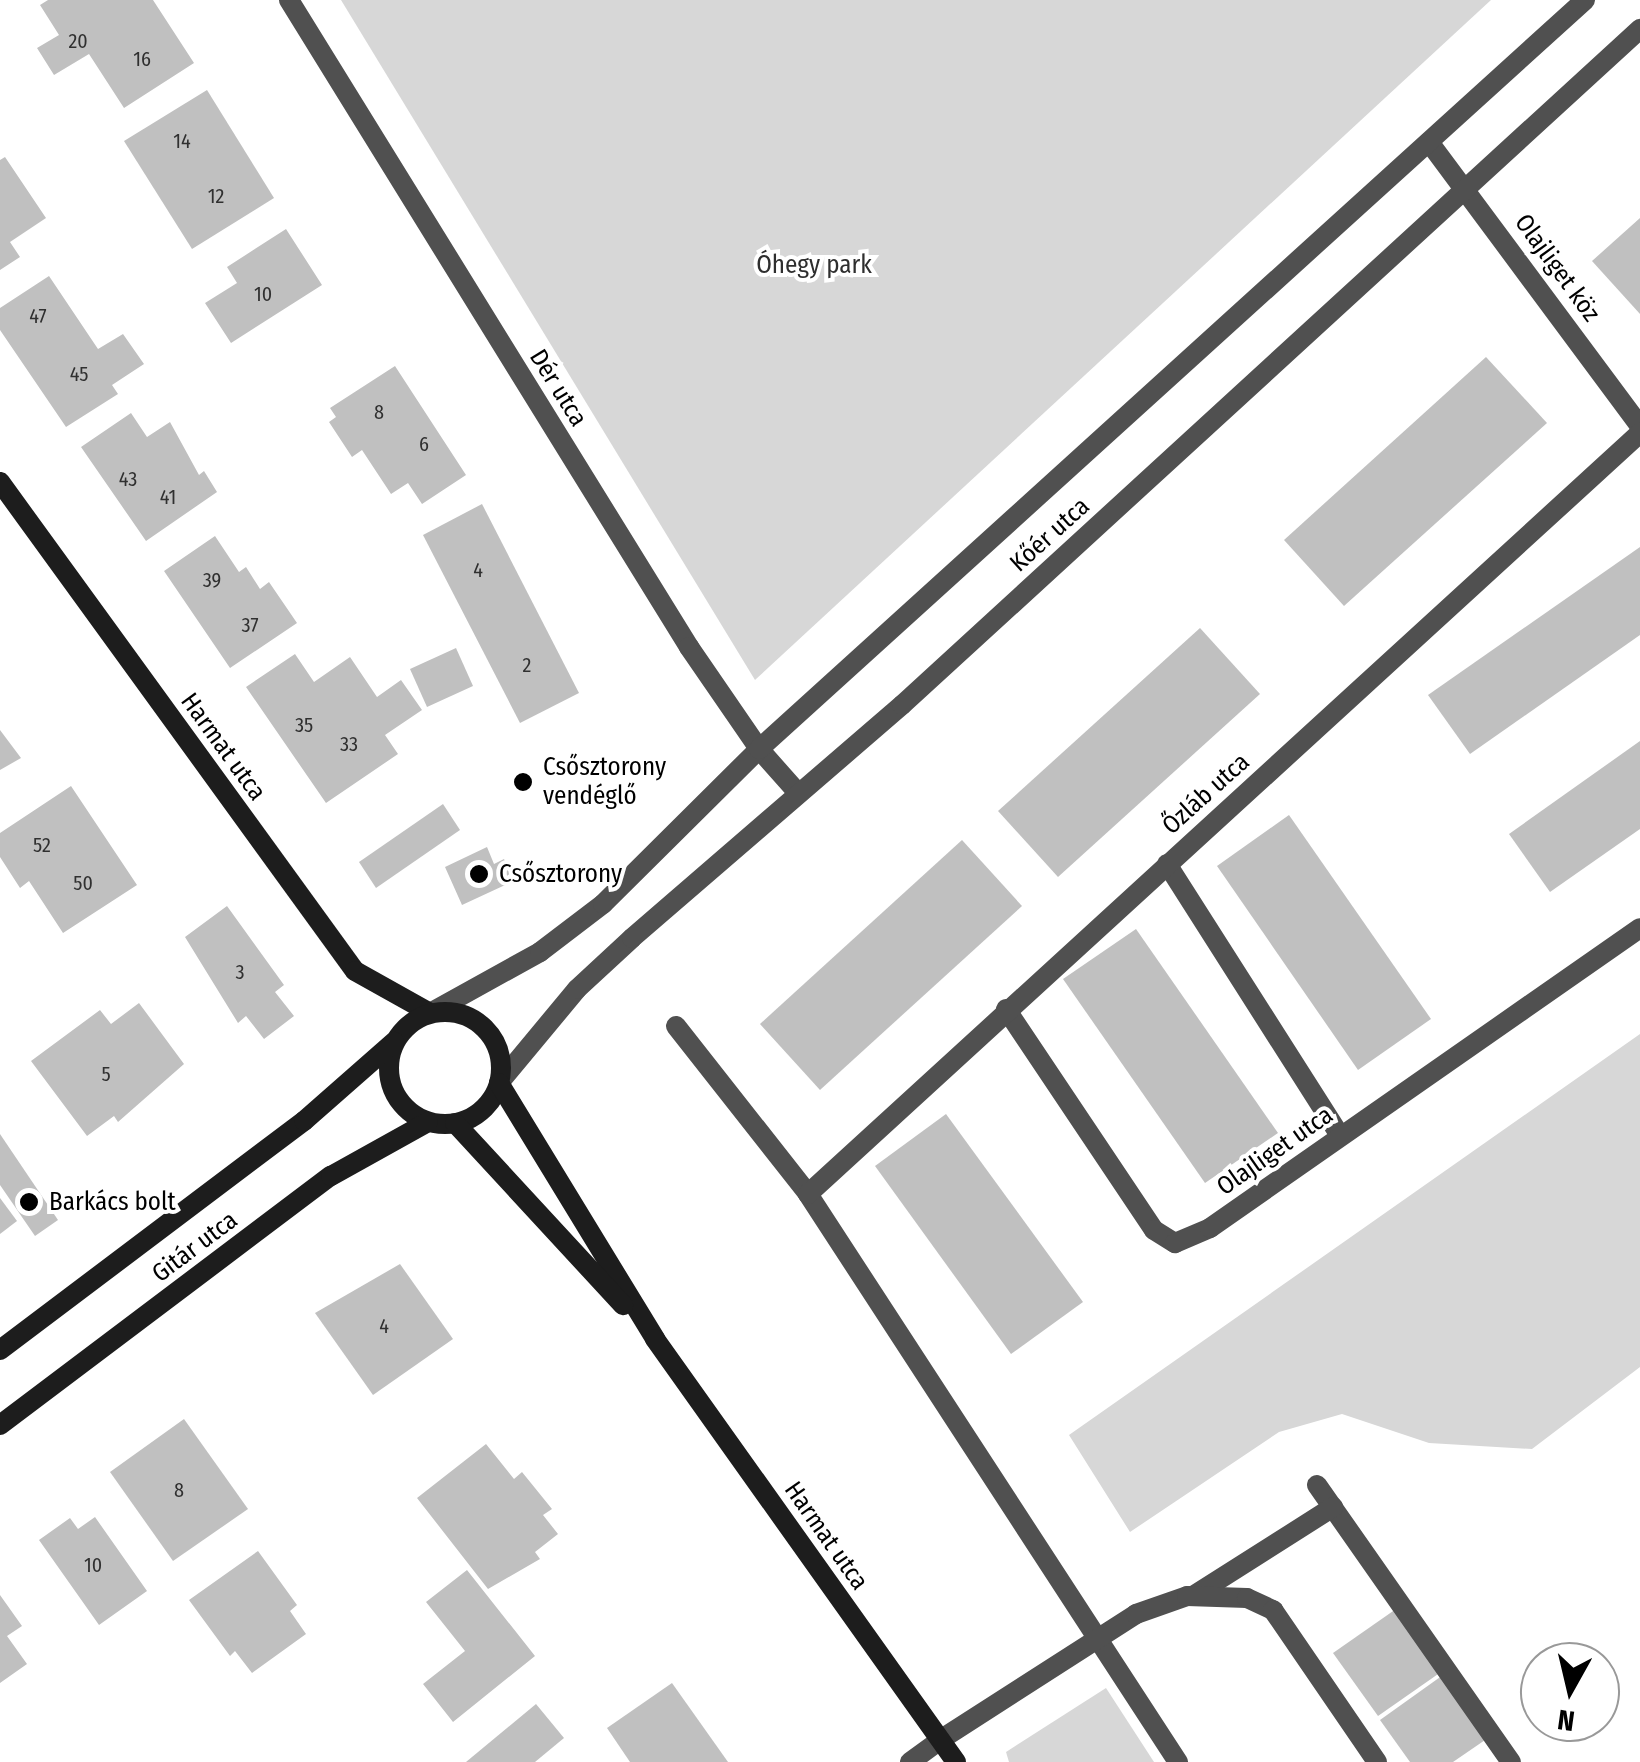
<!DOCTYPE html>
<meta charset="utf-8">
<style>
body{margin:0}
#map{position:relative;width:1640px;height:1762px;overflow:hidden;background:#fff;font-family:"Fira Sans Condensed",sans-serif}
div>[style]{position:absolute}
.green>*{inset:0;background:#d7d7d7}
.building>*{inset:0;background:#c0c0c0}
.lane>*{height:20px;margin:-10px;padding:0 10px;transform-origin:10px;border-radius:10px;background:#505050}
.street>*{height:20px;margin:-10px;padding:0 10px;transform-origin:10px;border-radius:10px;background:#505050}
.secondary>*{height:20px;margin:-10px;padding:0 10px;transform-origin:10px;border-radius:10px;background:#1d1d1d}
.secondary>.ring{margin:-10px;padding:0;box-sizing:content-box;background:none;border:20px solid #1d1d1d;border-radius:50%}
.dots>*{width:28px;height:28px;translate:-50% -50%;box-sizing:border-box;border:5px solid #fff;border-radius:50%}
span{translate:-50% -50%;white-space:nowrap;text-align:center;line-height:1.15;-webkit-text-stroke:8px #fff;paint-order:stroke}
.number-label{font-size:20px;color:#303030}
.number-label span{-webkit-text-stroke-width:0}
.park-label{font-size:25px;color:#2e2e2e}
.street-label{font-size:25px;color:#000}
.poi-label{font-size:25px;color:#000}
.left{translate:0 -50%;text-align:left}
.north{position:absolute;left:1520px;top:1642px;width:100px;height:100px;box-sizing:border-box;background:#fff;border:2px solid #999;border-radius:50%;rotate:188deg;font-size:28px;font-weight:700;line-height:40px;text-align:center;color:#000}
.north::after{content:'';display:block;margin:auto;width:35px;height:45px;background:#000;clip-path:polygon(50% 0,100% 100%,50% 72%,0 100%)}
</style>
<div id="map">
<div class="green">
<i style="clip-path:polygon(341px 0,1491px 0,755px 680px)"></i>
<i style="clip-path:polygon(1640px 1034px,1640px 1367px,1532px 1449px,1429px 1443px,1342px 1414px,1279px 1432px,1130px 1532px,1069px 1435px)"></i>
<i style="clip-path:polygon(1106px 1688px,1154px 1762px,1009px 1762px,1006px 1752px)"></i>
</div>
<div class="building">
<i style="clip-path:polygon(48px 0,153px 0,194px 63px,124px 108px,89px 54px,54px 75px,37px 48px,59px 35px,40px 5px)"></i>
<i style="clip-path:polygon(207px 90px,274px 198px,192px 249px,124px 141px)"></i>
<i style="clip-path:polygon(5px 157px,46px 218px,10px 242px,20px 257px,0 270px,0 160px)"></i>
<i style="clip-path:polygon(1640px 218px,1640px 314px,1592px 261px)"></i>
<i style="clip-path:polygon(286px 229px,322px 285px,231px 343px,205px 303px,237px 283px,227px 267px)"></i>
<i style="clip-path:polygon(49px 276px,98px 349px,123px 334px,144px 364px,112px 385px,118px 394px,66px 427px,0 330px,0 308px)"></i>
<i style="clip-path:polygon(1486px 357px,1547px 423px,1344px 606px,1284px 540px)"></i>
<i style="clip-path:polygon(395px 366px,466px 475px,422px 504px,408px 483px,391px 494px,362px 450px,352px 457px,329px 422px,336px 417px,330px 408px)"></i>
<i style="clip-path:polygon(131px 413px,147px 437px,170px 422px,199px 475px,204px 471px,217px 492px,146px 541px,81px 447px)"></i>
<i style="clip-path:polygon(482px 504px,579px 693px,520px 723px,423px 535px)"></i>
<i style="clip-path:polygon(215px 536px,239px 572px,246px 567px,260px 589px,269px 582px,297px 623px,230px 668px,164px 571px)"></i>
<i style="clip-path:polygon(1640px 547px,1640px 635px,1470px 754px,1428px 695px)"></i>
<i style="clip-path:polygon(1200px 628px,1260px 694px,1058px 877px,998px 811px)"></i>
<i style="clip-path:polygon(456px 648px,473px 686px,427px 707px,410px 669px)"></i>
<i style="clip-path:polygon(295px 654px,314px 682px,350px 657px,377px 697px,401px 680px,422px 710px,385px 735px,398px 754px,326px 803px,246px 687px)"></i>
<i style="clip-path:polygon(0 730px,21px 758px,0 770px)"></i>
<i style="clip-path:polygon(1640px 741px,1640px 829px,1550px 892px,1509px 834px)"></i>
<i style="clip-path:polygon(71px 786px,137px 885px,63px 933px,29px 881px,20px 888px,0 857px,0 833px)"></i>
<i style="clip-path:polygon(443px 804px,460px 830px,376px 888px,359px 862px)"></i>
<i style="clip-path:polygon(1289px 815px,1431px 1019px,1358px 1070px,1217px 866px)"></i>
<i style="clip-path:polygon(962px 840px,1022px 906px,820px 1090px,760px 1024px)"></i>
<i style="clip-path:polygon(487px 847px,494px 864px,504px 859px,514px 881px,462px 905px,445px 867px)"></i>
<i style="clip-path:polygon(227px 906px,284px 985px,275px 992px,294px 1016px,264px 1039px,246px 1016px,238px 1023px,185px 937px)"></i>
<i style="clip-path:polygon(1136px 929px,1278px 1133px,1205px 1183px,1063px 979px)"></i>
<i style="clip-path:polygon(139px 1003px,184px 1064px,118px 1122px,114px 1116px,87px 1136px,31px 1061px,100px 1010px,111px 1024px)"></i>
<i style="clip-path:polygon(946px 1114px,1083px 1302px,1011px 1354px,875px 1166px)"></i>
<i style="clip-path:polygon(0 1134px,58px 1220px,35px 1236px,0 1185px)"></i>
<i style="clip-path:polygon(0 1198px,17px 1221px,0 1234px)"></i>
<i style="clip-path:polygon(400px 1264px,453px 1339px,373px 1395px,315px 1313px)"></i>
<i style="clip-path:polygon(184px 1419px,248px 1509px,173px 1561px,110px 1472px)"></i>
<i style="clip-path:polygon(486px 1444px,514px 1479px,522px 1472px,552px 1509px,543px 1515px,558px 1534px,535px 1552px,540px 1559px,488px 1589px,417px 1498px)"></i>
<i style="clip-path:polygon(95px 1517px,147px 1591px,99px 1625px,39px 1540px,70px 1518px,78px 1529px)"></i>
<i style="clip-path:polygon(258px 1551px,297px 1605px,290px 1611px,306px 1634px,252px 1673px,235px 1651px,230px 1656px,189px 1600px)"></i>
<i style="clip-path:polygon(467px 1570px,535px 1656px,453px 1722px,423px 1684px,465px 1651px,426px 1602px)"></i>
<i style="clip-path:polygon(0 1595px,22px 1626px,7px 1636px,27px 1664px,0 1683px)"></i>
<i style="clip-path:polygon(1396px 1609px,1441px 1672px,1378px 1716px,1333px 1653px)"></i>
<i style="clip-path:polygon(1443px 1675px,1488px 1738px,1453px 1762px,1410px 1762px,1380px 1720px)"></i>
<i style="clip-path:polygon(672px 1683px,728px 1762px,630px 1762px,607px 1728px)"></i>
<i style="clip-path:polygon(536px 1704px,564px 1738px,535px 1762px,466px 1762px)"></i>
</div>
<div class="lane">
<i style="left:676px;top:1026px;width:214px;rotate:51.8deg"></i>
<i style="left:808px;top:1194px;width:678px;rotate:56.92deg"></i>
<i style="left:1317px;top:1485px;width:338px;rotate:55deg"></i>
<i style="left:1193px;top:1596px;width:166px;rotate:-32.4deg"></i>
<i style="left:940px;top:1740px;width:233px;rotate:-32.7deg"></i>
<i style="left:1136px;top:1614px;width:54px;rotate:-19.4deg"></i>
<i style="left:1187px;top:1596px;width:60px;rotate:1.9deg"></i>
<i style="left:1247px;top:1598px;width:29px;rotate:25deg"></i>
<i style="left:1273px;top:1610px;width:184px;rotate:55.6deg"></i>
</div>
<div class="street">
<i style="left:289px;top:0;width:761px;rotate:58.27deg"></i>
<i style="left:689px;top:647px;width:124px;rotate:55.5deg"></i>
<i style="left:759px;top:749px;width:59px;rotate:48.4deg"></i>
<i style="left:1429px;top:142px;width:354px;rotate:53.4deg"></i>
<i style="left:1167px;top:864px;width:322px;rotate:57.5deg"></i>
<i style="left:1006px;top:1009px;width:266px;rotate:56.2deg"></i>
<i style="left:1154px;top:1230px;width:25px;rotate:32deg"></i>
<i style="left:1175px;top:1243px;width:38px;rotate:-23deg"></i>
<i style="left:1210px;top:1228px;width:524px;rotate:-34.9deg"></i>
<i style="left:430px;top:1013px;width:126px;rotate:-29deg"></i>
<i style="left:540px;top:952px;width:79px;rotate:-37.3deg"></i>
<i style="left:603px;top:904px;width:220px;rotate:-44.8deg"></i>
<i style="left:759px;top:749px;width:1115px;rotate:-42.2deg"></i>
<i style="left:499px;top:1083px;width:122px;rotate:-50.3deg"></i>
<i style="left:577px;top:989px;width:75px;rotate:-42.8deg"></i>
<i style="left:632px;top:938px;width:357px;rotate:-40.8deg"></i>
<i style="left:902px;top:705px;width:1001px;rotate:-42.49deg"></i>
<i style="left:808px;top:1194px;width:1128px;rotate:-42.45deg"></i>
<i style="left:910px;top:1762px;width:37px;rotate:-36deg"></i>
</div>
<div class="secondary">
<i style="left:0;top:482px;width:604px;rotate:54.02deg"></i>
<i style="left:355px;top:971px;width:86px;rotate:29.2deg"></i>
<i class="ring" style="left:389px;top:1012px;width:92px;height:92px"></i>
<i style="left:499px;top:1083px;width:300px;rotate:58.6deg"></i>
<i style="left:655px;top:1339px;width:519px;rotate:54.56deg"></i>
<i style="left:455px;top:1123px;width:248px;rotate:47.3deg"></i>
<i style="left:0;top:1350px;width:381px;rotate:-37deg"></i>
<i style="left:304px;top:1121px;width:120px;rotate:-41.3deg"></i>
<i style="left:0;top:1425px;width:414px;rotate:-37deg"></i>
<i style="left:331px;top:1176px;width:111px;rotate:-29.1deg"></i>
</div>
<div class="dots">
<i style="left:523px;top:782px;background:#000"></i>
<i style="left:479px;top:874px;background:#000"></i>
<i style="left:29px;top:1202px;background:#000"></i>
</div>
<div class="number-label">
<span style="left:78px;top:41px">20</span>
<span style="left:142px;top:59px">16</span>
<span style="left:182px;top:141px">14</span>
<span style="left:216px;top:196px">12</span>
<span style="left:263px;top:294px">10</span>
<span style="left:38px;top:316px">47</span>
<span style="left:79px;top:374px">45</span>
<span style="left:379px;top:412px">8</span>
<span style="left:424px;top:444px">6</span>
<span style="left:128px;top:479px">43</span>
<span style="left:168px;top:497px">41</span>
<span style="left:478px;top:570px">4</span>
<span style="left:212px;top:580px">39</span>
<span style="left:250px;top:625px">37</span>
<span style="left:527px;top:665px">2</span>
<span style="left:304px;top:725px">35</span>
<span style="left:349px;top:744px">33</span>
<span style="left:42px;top:845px">52</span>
<span style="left:83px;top:883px">50</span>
<span style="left:240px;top:972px">3</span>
<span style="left:106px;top:1074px">5</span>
<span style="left:384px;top:1326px">4</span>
<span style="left:179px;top:1490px">8</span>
<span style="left:93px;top:1565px">10</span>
</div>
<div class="park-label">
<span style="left:814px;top:265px">Óhegy park</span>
</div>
<div class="street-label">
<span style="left:1557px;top:268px;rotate:54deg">Olajliget köz</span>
<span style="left:558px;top:388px;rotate:58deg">Dér utca</span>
<span style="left:1050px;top:535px;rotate:-42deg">Kőér utca</span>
<span style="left:223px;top:747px;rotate:54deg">Harmat utca</span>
<span style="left:1206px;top:794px;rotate:-42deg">Őzláb utca</span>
<span style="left:1275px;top:1151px;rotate:-35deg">Olajliget utca</span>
<span style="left:195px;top:1247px;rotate:-37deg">Gitár utca</span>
<span style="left:826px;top:1536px;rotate:55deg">Harmat utca</span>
</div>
<div class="poi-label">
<span class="left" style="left:543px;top:782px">Csősztorony<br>vendéglő</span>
<span class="left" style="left:499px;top:874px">Csősztorony</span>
<span class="left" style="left:49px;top:1202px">Barkács bolt</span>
</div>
<div class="north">N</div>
</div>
